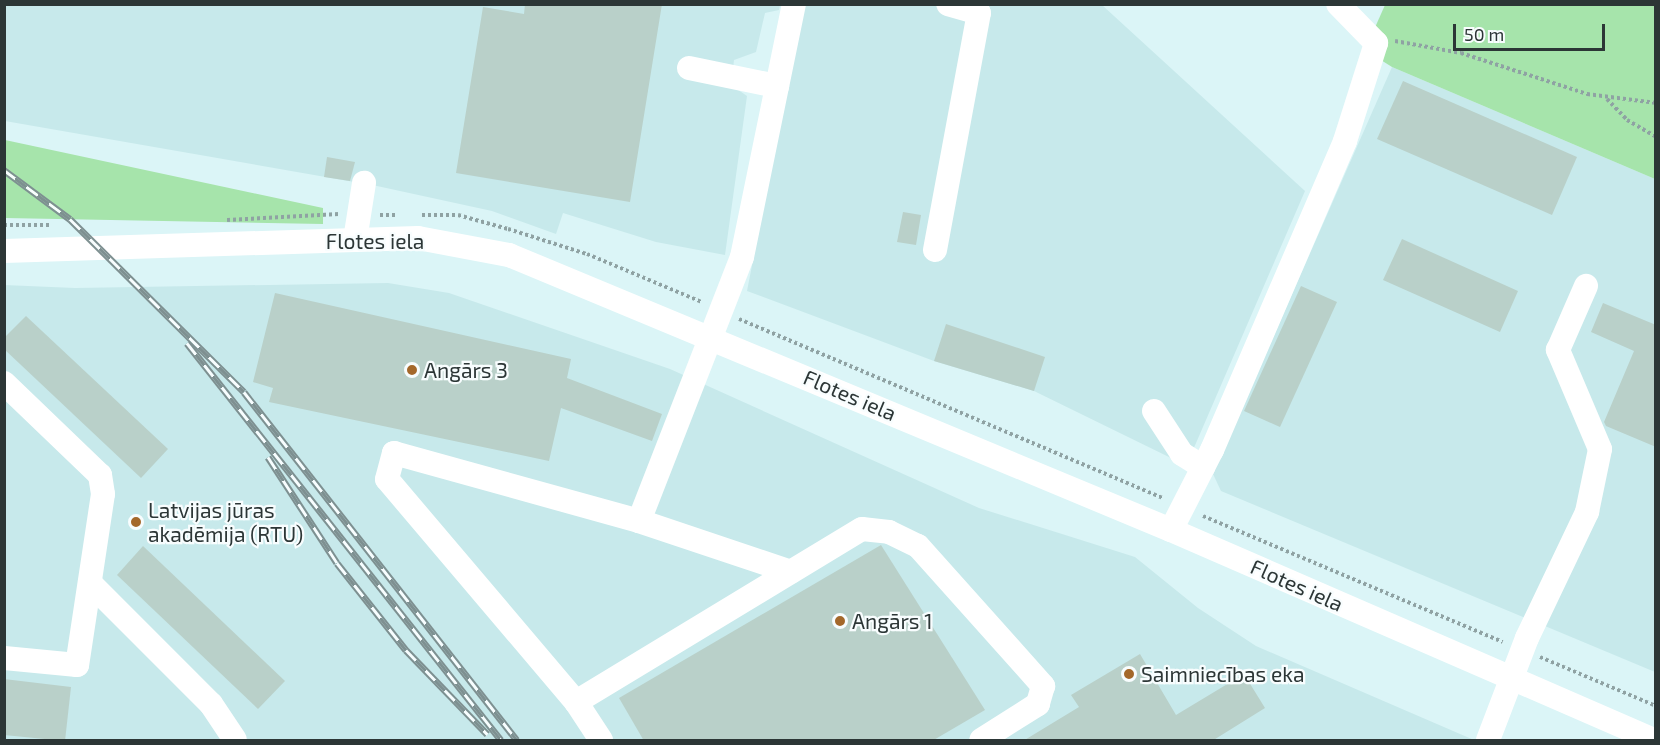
<!DOCTYPE html>
<meta charset="utf-8">
<style>
body{margin:0}
#map{position:relative;width:1660px;height:745px;overflow:hidden;background:#dbf5f7;font-family:"Exo 2",sans-serif}
div>[style]{position:absolute}
.built>*{inset:0;background:#c7e9eb}
.green>*{inset:0;background:#a6e4ab}
.building>*{inset:0;background:#b9d0c9}
.path>*{height:4px;margin-top:-2px;transform-origin:0;background:repeating-linear-gradient(90deg,#8fa2a3 0 3px,transparent 0 6px)}
.minor>*{height:24px;margin:-12px;padding:0 12px;transform-origin:12px;border-radius:12px;background:#fff}
.rail>*{height:7px;margin-top:-3.5px;transform-origin:0;background:repeating-linear-gradient(90deg,#f8fdfe 0 14px,#7e9091 0 28px);box-sizing:border-box;border-block:2px solid #7e9091}
.dots>*{width:16px;height:16px;translate:-50% -50%;box-sizing:border-box;border:3px solid #f8fdfe;border-radius:50%}
span{translate:-50% -50%;white-space:nowrap;text-align:center;line-height:1.15;-webkit-text-stroke:4.5px #f8fdfe;paint-order:stroke}
.street-label{font-size:21px;color:#2c3636}
.poi-label{font-size:21px;color:#2c3636}
.left{translate:0 -50%;text-align:left}
.frame{position:absolute;inset:0;border:6px solid #2c3636;pointer-events:none}
.scale{position:absolute;left:1453px;top:24px;width:152px;height:27px;box-sizing:border-box;border:3px solid #2c3636;border-top:0;padding-left:8px;font-size:18px;line-height:21px;white-space:nowrap;color:#2c3636;-webkit-text-stroke:4px #f8fdfe;paint-order:stroke}
</style>
<div id="map">
<div class="built">
<i style="clip-path:polygon(4px 5px,780px 5px,779px 10px,765px 13px,756px 52px,734px 60px,731px 85px,747px 96px,725px 255px,656px 242px,563px 213px,556px 234px,492px 211px,377px 186px,5px 121px)"></i>
<i style="clip-path:polygon(803px 5px,1102px 5px,1305px 191px,1193px 450px,1171px 458px,1034px 391px,934px 361px,747px 291px)"></i>
<i style="clip-path:polygon(1392px 67px,1655px 179px,1655px 672px,1221px 491px,1213px 474px)"></i>
<i style="clip-path:polygon(388px 283px,449px 293px,670px 369px,979px 508px,1135px 557px,1198px 608px,1256px 646px,1474px 740px,5px 740px,4px 285px,75px 288px)"></i>
</div>
<div class="green">
<i style="clip-path:polygon(1385px 5px,1655px 5px,1655px 179px,1392px 67px,1365px 50px)"></i>
<i style="clip-path:polygon(5px 140px,323px 208px,323px 224px,5px 218px)"></i>
</div>
<div class="building">
<i style="clip-path:polygon(525px 4px,662px 4px,630px 202px,456px 173px,483px 7px,524px 14px)"></i>
<i style="clip-path:polygon(1403px 81px,1577px 157px,1552px 215px,1377px 139px)"></i>
<i style="clip-path:polygon(327px 157px,355px 162px,350px 181px,324px 177px)"></i>
<i style="clip-path:polygon(903px 212px,921px 215px,916px 245px,897px 242px)"></i>
<i style="clip-path:polygon(1402px 239px,1518px 291px,1500px 332px,1383px 280px)"></i>
<i style="clip-path:polygon(1301px 286px,1337px 302px,1280px 427px,1244px 411px)"></i>
<i style="clip-path:polygon(275px 293px,571px 359px,567px 378px,662px 414px,652px 441px,561px 408px,549px 461px,269px 402px,273px 388px,253px 382px)"></i>
<i style="clip-path:polygon(1603px 303px,1656px 325px,1656px 447px,1606px 426px,1604px 422px,1634px 351px,1591px 332px)"></i>
<i style="clip-path:polygon(26px 316px,168px 449px,141px 478px,4px 349px,4px 338px)"></i>
<i style="clip-path:polygon(946px 324px,1045px 357px,1034px 391px,934px 361px)"></i>
<i style="clip-path:polygon(881px 545px,985px 710px,932px 741px,644px 741px,619px 698px)"></i>
<i style="clip-path:polygon(143px 546px,285px 681px,258px 709px,117px 575px)"></i>
<i style="clip-path:polygon(1140px 654px,1176px 715px,1244px 674px,1265px 708px,1212px 741px,1023px 741px,1079px 707px,1071px 695px)"></i>
<i style="clip-path:polygon(4px 679px,71px 687px,65px 741px,4px 735px)"></i>
</div>
<div class="path">
<i style="left:1395px;top:41px;width:67px;rotate:10.3deg"></i>
<i style="left:1461px;top:53px;width:133px;rotate:18deg"></i>
<i style="left:1587px;top:94px;width:70px;rotate:7.4deg"></i>
<i style="left:1607px;top:99px;width:29px;rotate:46deg"></i>
<i style="left:1627px;top:120px;width:34px;rotate:30deg"></i>
<i style="left:380px;top:215px;width:16px"></i>
<i style="left:422px;top:215px;width:36px"></i>
<i style="left:458px;top:215px;width:52px;rotate:15.6deg"></i>
<i style="left:508px;top:229px;width:83px;rotate:17.6deg"></i>
<i style="left:587px;top:254px;width:125px;rotate:22.7deg"></i>
<i style="left:227px;top:220px;width:112px;rotate:-3.1deg"></i>
<i style="left:4px;top:225px;width:48px"></i>
<i style="left:739px;top:319px;width:460px;rotate:22.9deg"></i>
<i style="left:1203px;top:516px;width:325px;rotate:22.8deg"></i>
<i style="left:1540px;top:657px;width:126px;rotate:22.9deg"></i>
</div>
<div class="minor">
<i style="left:689px;top:68px;width:90px;rotate:11.6deg"></i>
<i style="left:355px;top:240px;width:58px;rotate:-81deg"></i>
<i style="left:935px;top:250px;width:241px;rotate:-79.5deg"></i>
<i style="left:979px;top:13px;width:32px;rotate:-164deg"></i>
<i style="left:4px;top:251px;width:414px;rotate:-1.8deg"></i>
<i style="left:418px;top:238px;width:93px;rotate:10.6deg"></i>
<i style="left:509px;top:255px;width:717px;rotate:22.56deg"></i>
<i style="left:1171px;top:530px;width:527px;rotate:23.5deg"></i>
<i style="left:4px;top:383px;width:133px;rotate:43.8deg"></i>
<i style="left:100px;top:475px;width:19px;rotate:81deg"></i>
<i style="left:103px;top:494px;width:173px;rotate:98.6deg"></i>
<i style="left:77px;top:665px;width:73px;rotate:-174.5deg"></i>
<i style="left:1154px;top:411px;width:51px;rotate:56.9deg"></i>
<i style="left:1182px;top:454px;width:25px;rotate:32deg"></i>
<i style="left:639px;top:521px;width:160px;rotate:18.5deg"></i>
<i style="left:1171px;top:530px;width:90px;rotate:-62.9deg"></i>
<i style="left:1212px;top:450px;width:336px;rotate:-66.7deg"></i>
<i style="left:1345px;top:141px;width:103px;rotate:-72.4deg"></i>
<i style="left:1376px;top:43px;width:54px;rotate:-134.3deg"></i>
<i style="left:90px;top:583px;width:171px;rotate:45deg"></i>
<i style="left:211px;top:704px;width:43px;rotate:56.3deg"></i>
<i style="left:576px;top:702px;width:292px;rotate:-130.3deg"></i>
<i style="left:387px;top:479px;width:27px;rotate:-75deg"></i>
<i style="left:394px;top:453px;width:254px;rotate:15.5deg"></i>
<i style="left:639px;top:521px;width:283px;rotate:-68.7deg"></i>
<i style="left:742px;top:257px;width:258px;rotate:-78.4deg"></i>
<i style="left:601px;top:740px;width:45px;rotate:-123.3deg"></i>
<i style="left:576px;top:702px;width:334px;rotate:-31.2deg"></i>
<i style="left:862px;top:529px;width:27px;rotate:6deg"></i>
<i style="left:889px;top:532px;width:32px;rotate:26deg"></i>
<i style="left:918px;top:546px;width:188px;rotate:48.2deg"></i>
<i style="left:1043px;top:686px;width:19px;rotate:106deg"></i>
<i style="left:1038px;top:704px;width:67px;rotate:147.7deg"></i>
<i style="left:1488px;top:740px;width:109px;rotate:-69.1deg"></i>
<i style="left:1527px;top:638px;width:140px;rotate:-64.5deg"></i>
<i style="left:1587px;top:512px;width:64px;rotate:-78.3deg"></i>
<i style="left:1600px;top:449px;width:108px;rotate:-113deg"></i>
<i style="left:1558px;top:350px;width:70px;rotate:-66.4deg"></i>
</div>
<div class="rail">
<i style="left:4px;top:170px;width:82px;rotate:36.6deg"></i>
<i style="left:70px;top:219px;width:245px;rotate:44.8deg"></i>
<i style="left:244px;top:392px;width:442px;rotate:51.9deg"></i>
<i style="left:187px;top:343px;width:506px;rotate:51.66deg"></i>
<i style="left:268px;top:457px;width:126px;rotate:56.9deg"></i>
<i style="left:337px;top:563px;width:111px;rotate:51.6deg"></i>
<i style="left:406px;top:650px;width:117px;rotate:46deg"></i>
</div>
<div class="dots">
<i style="left:412px;top:370px;background:#a4682a"></i>
<i style="left:136px;top:522px;background:#a4682a"></i>
<i style="left:840px;top:621px;background:#a4682a"></i>
<i style="left:1129px;top:674px;background:#a4682a"></i>
</div>
<div class="street-label">
<span style="left:375px;top:241px">Flotes iela</span>
<span style="left:850px;top:395px;rotate:23deg">Flotes iela</span>
<span style="left:1297px;top:585px;rotate:24deg">Flotes iela</span>
</div>
<div class="poi-label">
<span class="left" style="left:424px;top:370px">Angārs 3</span>
<span class="left" style="left:148px;top:522px">Latvijas jūras<br>akadēmija (RTU)</span>
<span class="left" style="left:852px;top:621px">Angārs 1</span>
<span class="left" style="left:1141px;top:674px">Saimniecības eka</span>
</div>
<div class="frame"></div>
<div class="scale">50 m</div>
</div>
